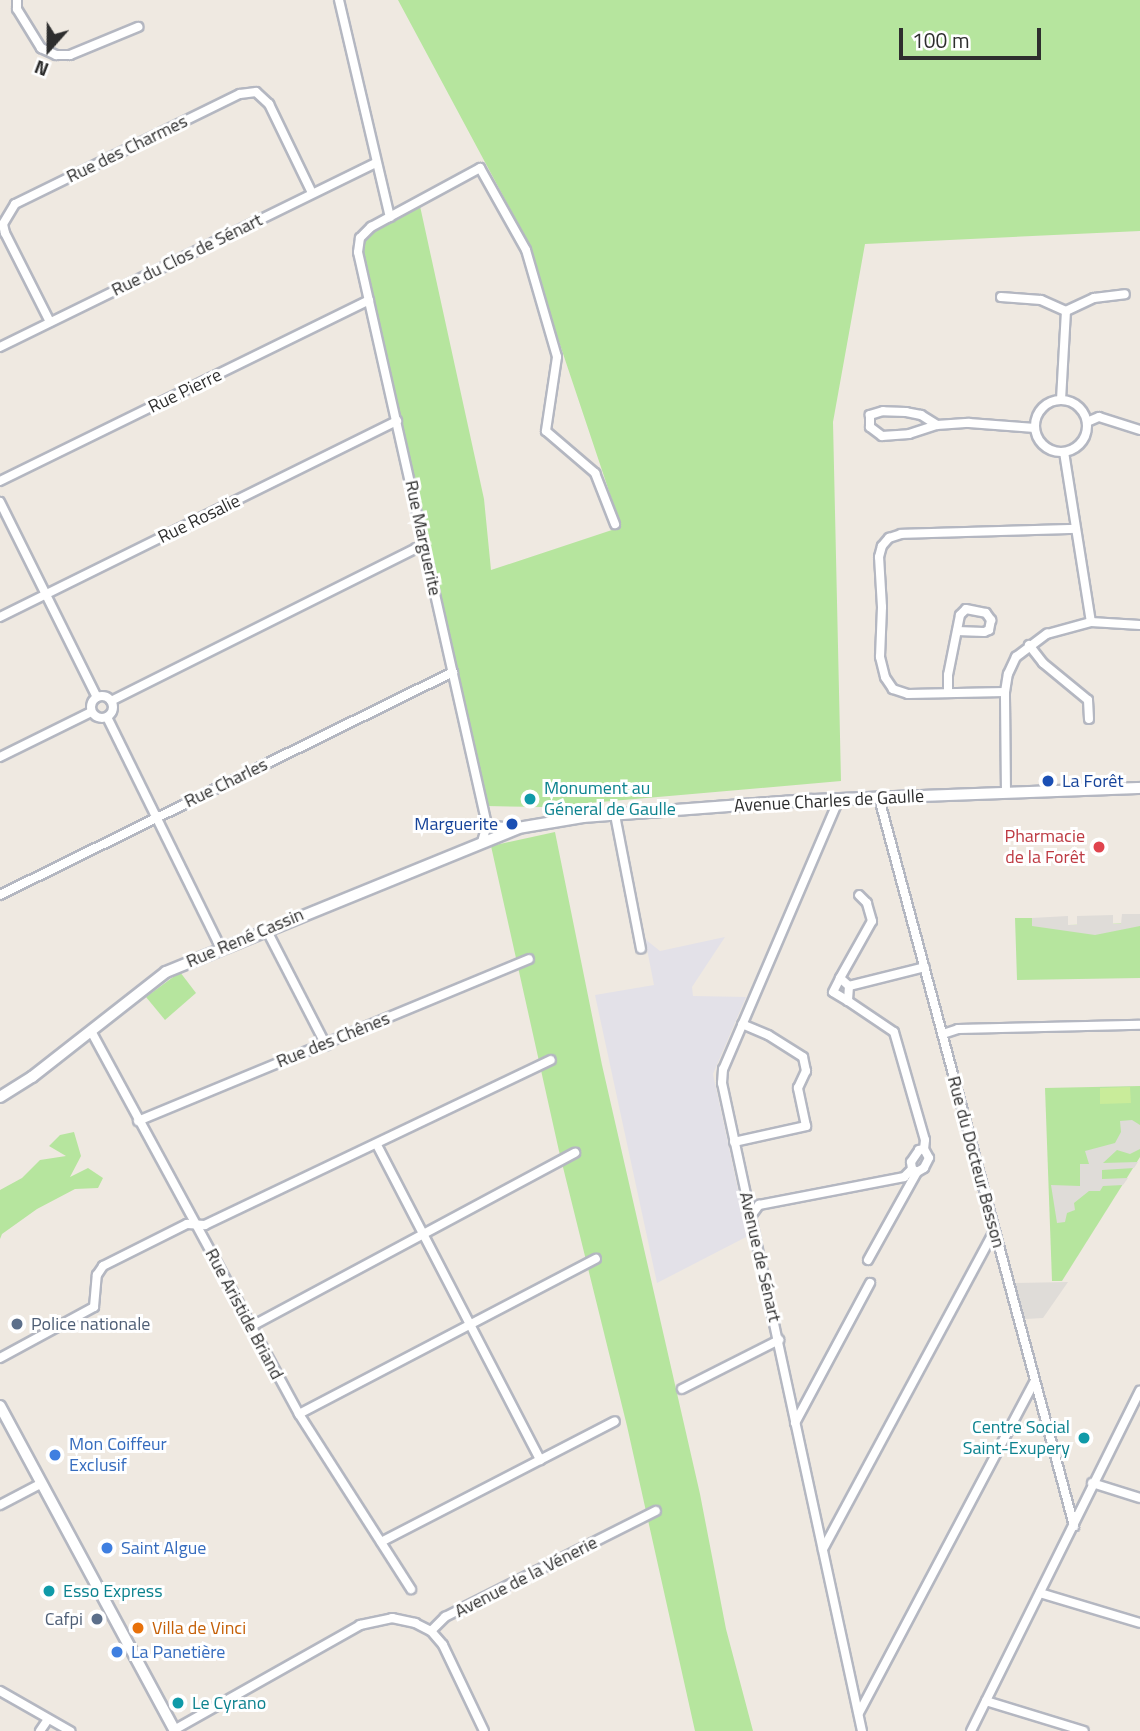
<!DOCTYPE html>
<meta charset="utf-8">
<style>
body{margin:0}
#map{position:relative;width:1140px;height:1731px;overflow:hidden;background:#efe9e1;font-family:"Titillium Web",sans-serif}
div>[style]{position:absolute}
.industrial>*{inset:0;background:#e3e1e8}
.green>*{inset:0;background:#b6e59e}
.pitch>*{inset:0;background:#c9ec9a}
.plaza>*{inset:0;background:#dfdcd8}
.roads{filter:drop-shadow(2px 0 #b4b7c1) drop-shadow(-2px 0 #b4b7c1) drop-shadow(0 2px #b4b7c1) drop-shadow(0 -2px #b4b7c1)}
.street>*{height:8px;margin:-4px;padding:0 4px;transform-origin:4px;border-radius:4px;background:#fff}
.street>.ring{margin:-4px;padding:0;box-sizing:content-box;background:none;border:8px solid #fff;border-radius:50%}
.secondary>*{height:10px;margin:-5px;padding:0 5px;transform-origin:5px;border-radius:5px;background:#fff}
.dots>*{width:19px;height:19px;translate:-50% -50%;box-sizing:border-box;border:4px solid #fff;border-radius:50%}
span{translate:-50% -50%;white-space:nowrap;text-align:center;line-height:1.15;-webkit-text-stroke:6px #fff;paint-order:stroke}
.street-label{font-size:18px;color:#2e2e2e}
.transit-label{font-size:18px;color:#164399}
.left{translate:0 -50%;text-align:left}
.right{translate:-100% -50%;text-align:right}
.culture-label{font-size:18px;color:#0d838f}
.health-label{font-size:18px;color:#be3a42}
.service-label{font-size:18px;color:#4e5e75}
.shop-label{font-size:18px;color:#366cbe}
.food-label{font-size:18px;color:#c56008}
.north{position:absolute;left:14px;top:14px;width:70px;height:70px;-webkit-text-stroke:5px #fff;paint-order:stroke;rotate:201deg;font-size:19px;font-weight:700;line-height:28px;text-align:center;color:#2e2e2e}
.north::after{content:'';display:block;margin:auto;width:24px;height:32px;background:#2e2e2e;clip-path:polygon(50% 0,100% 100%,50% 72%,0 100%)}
.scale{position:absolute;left:899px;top:28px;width:142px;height:32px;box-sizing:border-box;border:4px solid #2e2e2e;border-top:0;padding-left:9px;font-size:21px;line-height:24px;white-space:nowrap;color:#2e2e2e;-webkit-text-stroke:5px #fff;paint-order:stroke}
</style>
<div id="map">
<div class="industrial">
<i style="clip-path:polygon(725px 937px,692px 987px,693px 996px,746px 997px,713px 1074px,748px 1236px,657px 1283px,595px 995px,654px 985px,645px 939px,660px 951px)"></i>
</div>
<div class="green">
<i style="clip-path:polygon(398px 0,1140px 0,1140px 231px,865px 244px,833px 422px,841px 781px,543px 807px,486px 806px,362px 246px,368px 233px,420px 206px,484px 499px,491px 570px,621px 527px,522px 231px)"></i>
<i style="clip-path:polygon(555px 832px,602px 1065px,700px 1494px,726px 1629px,753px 1731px,695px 1731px,627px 1426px,559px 1151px,491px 846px)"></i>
<i style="clip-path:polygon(1015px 918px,1032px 918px,1033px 926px,1140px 923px,1140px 978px,1017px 980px)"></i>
<i style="clip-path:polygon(180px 972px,196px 993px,165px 1020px,146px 997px)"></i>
<i style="clip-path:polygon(1140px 1086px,1140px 1157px,1062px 1281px,1052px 1281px,1045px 1088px)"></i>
<i style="clip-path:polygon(74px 1132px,81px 1156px,70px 1177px,88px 1168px,103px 1178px,98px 1188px,75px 1189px,37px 1209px,2px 1234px,0 1239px,0 1190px,22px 1178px,40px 1160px,66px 1156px,49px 1146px,60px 1135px)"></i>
</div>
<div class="pitch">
<i style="clip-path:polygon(1130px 1087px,1131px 1103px,1100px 1104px,1100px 1088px)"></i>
</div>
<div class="plaza">
<i style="clip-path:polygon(1122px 914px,1140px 914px,1140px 926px,1095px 935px,1032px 926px,1032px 918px,1068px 916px,1068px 925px,1077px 925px,1077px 916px,1113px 915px,1113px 924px,1121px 924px)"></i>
<i style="clip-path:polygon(1132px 1120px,1140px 1125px,1140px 1149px,1130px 1154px,1117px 1150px,1103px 1163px,1138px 1162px,1134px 1168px,1102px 1170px,1102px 1179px,1128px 1178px,1123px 1185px,1103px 1186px,1100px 1191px,1089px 1191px,1074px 1203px,1075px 1210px,1067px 1213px,1065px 1222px,1057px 1223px,1051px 1185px,1080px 1186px,1080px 1164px,1089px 1164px,1085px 1151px,1115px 1143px,1121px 1132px,1120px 1121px)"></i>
<i style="clip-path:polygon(1068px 1282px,1043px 1318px,1025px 1319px,1015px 1283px)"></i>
</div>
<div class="roads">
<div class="street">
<i style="left:17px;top:0;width:9px;rotate:90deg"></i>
<i style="left:17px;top:9px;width:46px;rotate:58.4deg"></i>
<i style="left:41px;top:48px;width:17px;rotate:25deg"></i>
<i style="left:56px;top:55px;width:14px"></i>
<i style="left:70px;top:55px;width:74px;rotate:-22.4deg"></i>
<i style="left:339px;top:0;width:223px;rotate:76.8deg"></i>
<i style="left:1001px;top:297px;width:40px;rotate:4.3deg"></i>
<i style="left:1041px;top:300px;width:27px;rotate:24deg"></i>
<i style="left:1066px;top:311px;width:31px;rotate:-25deg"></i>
<i style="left:1094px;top:298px;width:31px;rotate:-7deg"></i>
<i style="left:50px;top:322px;width:100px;rotate:-116.8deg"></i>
<i style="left:5px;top:233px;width:9px;rotate:-103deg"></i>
<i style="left:3px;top:224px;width:23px;rotate:-59deg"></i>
<i style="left:15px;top:204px;width:250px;rotate:-26.1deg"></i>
<i style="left:240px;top:94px;width:16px;rotate:-7deg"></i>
<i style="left:256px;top:92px;width:18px;rotate:43deg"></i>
<i style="left:269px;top:104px;width:99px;rotate:64.2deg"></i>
<i style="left:0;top:347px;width:418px;rotate:-26.1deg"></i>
<i style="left:1061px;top:400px;width:89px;rotate:-86.8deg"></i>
<i class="ring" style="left:1035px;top:400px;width:44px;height:44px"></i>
<i style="left:1087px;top:422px;width:13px;rotate:-23deg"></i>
<i style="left:1099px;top:417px;width:43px;rotate:17.6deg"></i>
<i style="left:937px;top:425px;width:19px;rotate:-148deg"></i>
<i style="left:921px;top:415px;width:15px;rotate:-169deg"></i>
<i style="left:906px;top:412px;width:23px;rotate:-178deg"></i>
<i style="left:883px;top:411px;width:14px;rotate:163deg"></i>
<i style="left:870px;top:415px;width:12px;rotate:90deg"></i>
<i style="left:870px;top:427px;width:15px;rotate:37deg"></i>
<i style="left:882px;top:436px;width:27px;rotate:-4deg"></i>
<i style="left:909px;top:434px;width:29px;rotate:-18deg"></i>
<i style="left:937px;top:425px;width:32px;rotate:-4deg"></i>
<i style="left:969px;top:423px;width:66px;rotate:4.3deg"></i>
<i style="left:1064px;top:452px;width:172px;rotate:81deg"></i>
<i style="left:0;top:481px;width:411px;rotate:-26.1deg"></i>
<i style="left:0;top:502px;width:218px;rotate:63.6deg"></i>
<i style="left:0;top:617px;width:443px;rotate:-26.3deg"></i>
<i style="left:1029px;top:645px;width:23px;rotate:52deg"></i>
<i style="left:1043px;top:663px;width:58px;rotate:39.4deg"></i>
<i style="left:1088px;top:700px;width:19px;rotate:87deg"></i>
<i style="left:1005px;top:692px;width:97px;rotate:178.8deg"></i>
<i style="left:908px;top:694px;width:16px;rotate:-162deg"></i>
<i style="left:893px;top:689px;width:14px;rotate:-124deg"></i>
<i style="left:885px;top:677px;width:21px;rotate:-104deg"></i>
<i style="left:880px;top:657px;width:50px;rotate:-87.7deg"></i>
<i style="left:882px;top:607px;width:50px;rotate:-93.4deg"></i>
<i style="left:879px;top:557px;width:11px;rotate:-75deg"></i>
<i style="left:882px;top:546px;width:11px;rotate:-49deg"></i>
<i style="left:889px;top:538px;width:13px;rotate:-18deg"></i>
<i style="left:901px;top:534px;width:173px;rotate:-1.7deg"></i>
<i style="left:948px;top:693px;width:18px;rotate:-90deg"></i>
<i style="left:948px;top:675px;width:61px;rotate:-78.7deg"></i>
<i style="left:960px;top:615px;width:8px;rotate:-45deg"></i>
<i style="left:966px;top:609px;width:20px;rotate:11deg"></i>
<i style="left:986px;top:613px;width:9px;rotate:54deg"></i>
<i style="left:991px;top:620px;width:10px;rotate:101deg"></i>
<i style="left:989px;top:630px;width:5px;rotate:158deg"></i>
<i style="left:984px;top:632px;width:27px;rotate:-178deg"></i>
<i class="ring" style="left:91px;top:696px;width:14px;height:14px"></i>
<i style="left:111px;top:701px;width:341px;rotate:-26.6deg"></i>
<i style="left:416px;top:548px;width:8px;rotate:-7deg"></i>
<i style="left:107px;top:717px;width:258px;rotate:63.8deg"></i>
<i style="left:0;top:757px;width:102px;rotate:-26.3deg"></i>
<i style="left:1006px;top:793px;width:101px;rotate:-90.6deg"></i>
<i style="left:1005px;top:692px;width:18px;rotate:-81deg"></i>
<i style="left:1008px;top:674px;width:19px;rotate:-65deg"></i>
<i style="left:1016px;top:657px;width:39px;rotate:-37deg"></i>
<i style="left:1047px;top:634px;width:46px;rotate:-15.3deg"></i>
<i style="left:1091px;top:622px;width:49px;rotate:3.5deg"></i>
<i style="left:879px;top:798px;width:754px;rotate:75deg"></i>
<i style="left:839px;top:799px;width:294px;rotate:113.2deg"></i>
<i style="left:723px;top:1069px;width:14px;rotate:94deg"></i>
<i style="left:722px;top:1083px;width:663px;rotate:77.81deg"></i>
<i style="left:615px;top:815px;width:136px;rotate:79deg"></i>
<i style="left:487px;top:825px;width:25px;rotate:7deg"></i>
<i style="left:482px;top:842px;width:18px;rotate:-74deg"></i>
<i style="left:487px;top:825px;width:587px;rotate:-102.69deg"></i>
<i style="left:358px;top:252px;width:14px;rotate:-82deg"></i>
<i style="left:360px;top:238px;width:16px;rotate:-45deg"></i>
<i style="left:371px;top:227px;width:124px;rotate:-28.4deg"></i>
<i style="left:480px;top:168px;width:94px;rotate:60.7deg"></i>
<i style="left:526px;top:250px;width:111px;rotate:73.8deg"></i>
<i style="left:557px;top:357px;width:75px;rotate:98.5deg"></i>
<i style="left:546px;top:431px;width:65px;rotate:40.6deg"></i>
<i style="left:595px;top:473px;width:55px;rotate:68.6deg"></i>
<i style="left:0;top:895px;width:505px;rotate:-26.21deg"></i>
<i style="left:266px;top:929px;width:131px;rotate:62.7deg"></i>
<i style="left:840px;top:978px;width:65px;rotate:-60.7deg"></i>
<i style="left:872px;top:921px;width:19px;rotate:-106deg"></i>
<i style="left:867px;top:903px;width:11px;rotate:-135deg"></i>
<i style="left:840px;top:978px;width:12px;rotate:42deg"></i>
<i style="left:849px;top:986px;width:15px;rotate:94deg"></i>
<i style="left:848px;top:1001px;width:17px;rotate:-149deg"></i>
<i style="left:833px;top:992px;width:16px;rotate:-63deg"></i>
<i style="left:849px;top:986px;width:78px;rotate:-14deg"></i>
<i style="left:848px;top:1001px;width:55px;rotate:34deg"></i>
<i style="left:894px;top:1032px;width:112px;rotate:74deg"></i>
<i style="left:925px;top:1140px;width:9px;rotate:96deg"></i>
<i style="left:91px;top:1031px;width:436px;rotate:61.5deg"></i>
<i style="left:299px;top:1414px;width:208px;rotate:57.4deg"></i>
<i style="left:943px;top:1034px;width:16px;rotate:-18deg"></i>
<i style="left:958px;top:1029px;width:182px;rotate:-1.3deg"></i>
<i style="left:138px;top:1121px;width:423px;rotate:-22.5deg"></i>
<i style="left:734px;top:1142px;width:74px;rotate:-12.5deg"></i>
<i style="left:806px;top:1126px;width:39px;rotate:-102deg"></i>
<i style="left:798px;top:1088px;width:19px;rotate:-65deg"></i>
<i style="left:806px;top:1071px;width:14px;rotate:-102deg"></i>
<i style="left:803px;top:1057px;width:41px;rotate:-147.8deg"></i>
<i style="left:768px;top:1035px;width:28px;rotate:-157deg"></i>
<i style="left:377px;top:1145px;width:355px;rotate:62.6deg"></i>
<i style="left:924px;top:1149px;width:10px;rotate:61deg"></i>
<i style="left:929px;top:1158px;width:11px;rotate:117deg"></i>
<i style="left:924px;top:1168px;width:8px;rotate:150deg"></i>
<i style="left:917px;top:1172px;width:6px;rotate:-149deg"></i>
<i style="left:912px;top:1169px;width:7px;rotate:-98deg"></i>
<i style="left:911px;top:1162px;width:14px;rotate:-56deg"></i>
<i style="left:919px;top:1150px;width:5px;rotate:-11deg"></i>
<i style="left:751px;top:1216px;width:14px;rotate:-54deg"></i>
<i style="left:759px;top:1205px;width:148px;rotate:-10.9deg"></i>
<i style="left:904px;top:1177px;width:11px;rotate:-45deg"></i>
<i style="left:868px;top:1260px;width:101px;rotate:-60.9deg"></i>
<i style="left:250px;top:1327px;width:369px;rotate:-28.2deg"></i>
<i style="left:0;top:1358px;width:107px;rotate:-28.5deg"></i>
<i style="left:94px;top:1307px;width:32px;rotate:-85deg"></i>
<i style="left:97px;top:1275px;width:11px;rotate:-56deg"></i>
<i style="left:103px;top:1266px;width:94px;rotate:-26.6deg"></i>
<i style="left:187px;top:1224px;width:18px;rotate:3deg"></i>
<i style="left:205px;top:1225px;width:383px;rotate:-25.5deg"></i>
<i style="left:682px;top:1389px;width:109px;rotate:-26.8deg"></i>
<i style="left:299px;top:1414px;width:335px;rotate:-27.6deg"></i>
<i style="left:795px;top:1423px;width:159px;rotate:-61.8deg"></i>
<i style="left:1092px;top:1483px;width:50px;rotate:17.4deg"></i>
<i style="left:0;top:1505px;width:47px;rotate:-27.6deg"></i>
<i style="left:381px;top:1542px;width:263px;rotate:-27.3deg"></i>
<i style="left:823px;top:1549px;width:361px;rotate:-61.7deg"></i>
<i style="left:1040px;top:1593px;width:104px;rotate:16.7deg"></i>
<i style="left:431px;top:1631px;width:18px;rotate:49deg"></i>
<i style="left:443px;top:1645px;width:95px;rotate:64.5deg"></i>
<i style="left:0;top:1691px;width:81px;rotate:29.7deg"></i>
<i style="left:986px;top:1701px;width:102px;rotate:17deg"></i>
<i style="left:859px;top:1713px;width:374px;rotate:-62.1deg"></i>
<i style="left:174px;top:1730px;width:214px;rotate:-29.4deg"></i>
<i style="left:360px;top:1625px;width:33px;rotate:-12deg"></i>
<i style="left:392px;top:1618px;width:24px;rotate:12deg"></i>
<i style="left:415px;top:1623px;width:18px;rotate:27deg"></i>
<i style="left:431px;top:1631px;width:20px;rotate:-45deg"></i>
<i style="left:445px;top:1617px;width:236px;rotate:-26.7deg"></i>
<i style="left:40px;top:1731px;width:14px;rotate:-56deg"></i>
<i style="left:971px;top:1731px;width:380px;rotate:-63.6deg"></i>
</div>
<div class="secondary">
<i style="left:0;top:1097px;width:38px;rotate:-32deg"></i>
<i style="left:32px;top:1077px;width:170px;rotate:-38.1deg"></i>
<i style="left:166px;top:972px;width:380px;rotate:-22.2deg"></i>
<i style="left:518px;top:828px;width:66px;rotate:-9.6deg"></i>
<i style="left:583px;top:817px;width:229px;rotate:-4.3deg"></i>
<i style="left:811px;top:800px;width:329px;rotate:-2.1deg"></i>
<i style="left:0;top:1406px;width:369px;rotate:61.7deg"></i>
</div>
</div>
<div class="dots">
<i style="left:1048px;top:781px;background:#1a4fb4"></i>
<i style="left:530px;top:799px;background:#0f9aa8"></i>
<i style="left:512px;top:824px;background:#1a4fb4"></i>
<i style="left:1099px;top:847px;background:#e0444e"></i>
<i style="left:17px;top:1324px;background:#5c6f8a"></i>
<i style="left:1084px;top:1438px;background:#0f9aa8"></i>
<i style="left:55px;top:1455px;background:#3f7fe0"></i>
<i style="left:107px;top:1548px;background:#3f7fe0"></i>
<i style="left:49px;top:1591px;background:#0f9aa8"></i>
<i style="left:97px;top:1619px;background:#5c6f8a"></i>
<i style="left:138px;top:1628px;background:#e8710a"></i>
<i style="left:117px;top:1652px;background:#3f7fe0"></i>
<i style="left:178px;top:1703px;background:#0f9aa8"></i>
</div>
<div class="street-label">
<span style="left:127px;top:149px;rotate:-26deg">Rue des Charmes</span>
<span style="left:187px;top:255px;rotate:-26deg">Rue du Clos de Sénart</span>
<span style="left:185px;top:391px;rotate:-26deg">Rue Pierre</span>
<span style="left:199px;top:519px;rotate:-26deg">Rue Rosalie</span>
<span style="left:423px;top:538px;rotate:78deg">Rue Marguerite</span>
<span style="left:226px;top:783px;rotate:-26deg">Rue Charles</span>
<span style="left:829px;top:801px;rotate:-3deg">Avenue Charles de Gaulle</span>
<span style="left:245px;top:938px;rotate:-23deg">Rue René Cassin</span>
<span style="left:333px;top:1040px;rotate:-22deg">Rue des Chênes</span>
<span style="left:976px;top:1162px;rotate:75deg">Rue du Docteur Besson</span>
<span style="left:760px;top:1257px;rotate:77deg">Avenue de Sénart</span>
<span style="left:244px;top:1314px;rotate:62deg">Rue Aristide Briand</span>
<span style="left:526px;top:1577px;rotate:-27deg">Avenue de la Vénerie</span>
</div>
<div class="transit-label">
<span class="left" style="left:1062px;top:781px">La Forêt</span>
<span class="right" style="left:498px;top:824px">Marguerite</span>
</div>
<div class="culture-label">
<span class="left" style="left:544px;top:799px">Monument au<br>Géneral de Gaulle</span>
<span class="right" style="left:1070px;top:1438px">Centre Social<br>Saint-Exupery</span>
<span class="left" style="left:63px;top:1591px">Esso Express</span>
<span class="left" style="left:192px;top:1703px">Le Cyrano</span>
</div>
<div class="health-label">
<span class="right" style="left:1085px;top:847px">Pharmacie<br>de la Forêt</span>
</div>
<div class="service-label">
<span class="left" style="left:31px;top:1324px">Police nationale</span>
<span class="right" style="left:83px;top:1619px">Cafpi</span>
</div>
<div class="shop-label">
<span class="left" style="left:69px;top:1455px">Mon Coiffeur<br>Exclusif</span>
<span class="left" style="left:121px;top:1548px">Saint Algue</span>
<span class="left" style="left:131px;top:1652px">La Panetière</span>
</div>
<div class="food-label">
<span class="left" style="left:152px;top:1628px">Villa de Vinci</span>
</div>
<div class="north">N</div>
<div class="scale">100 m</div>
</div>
